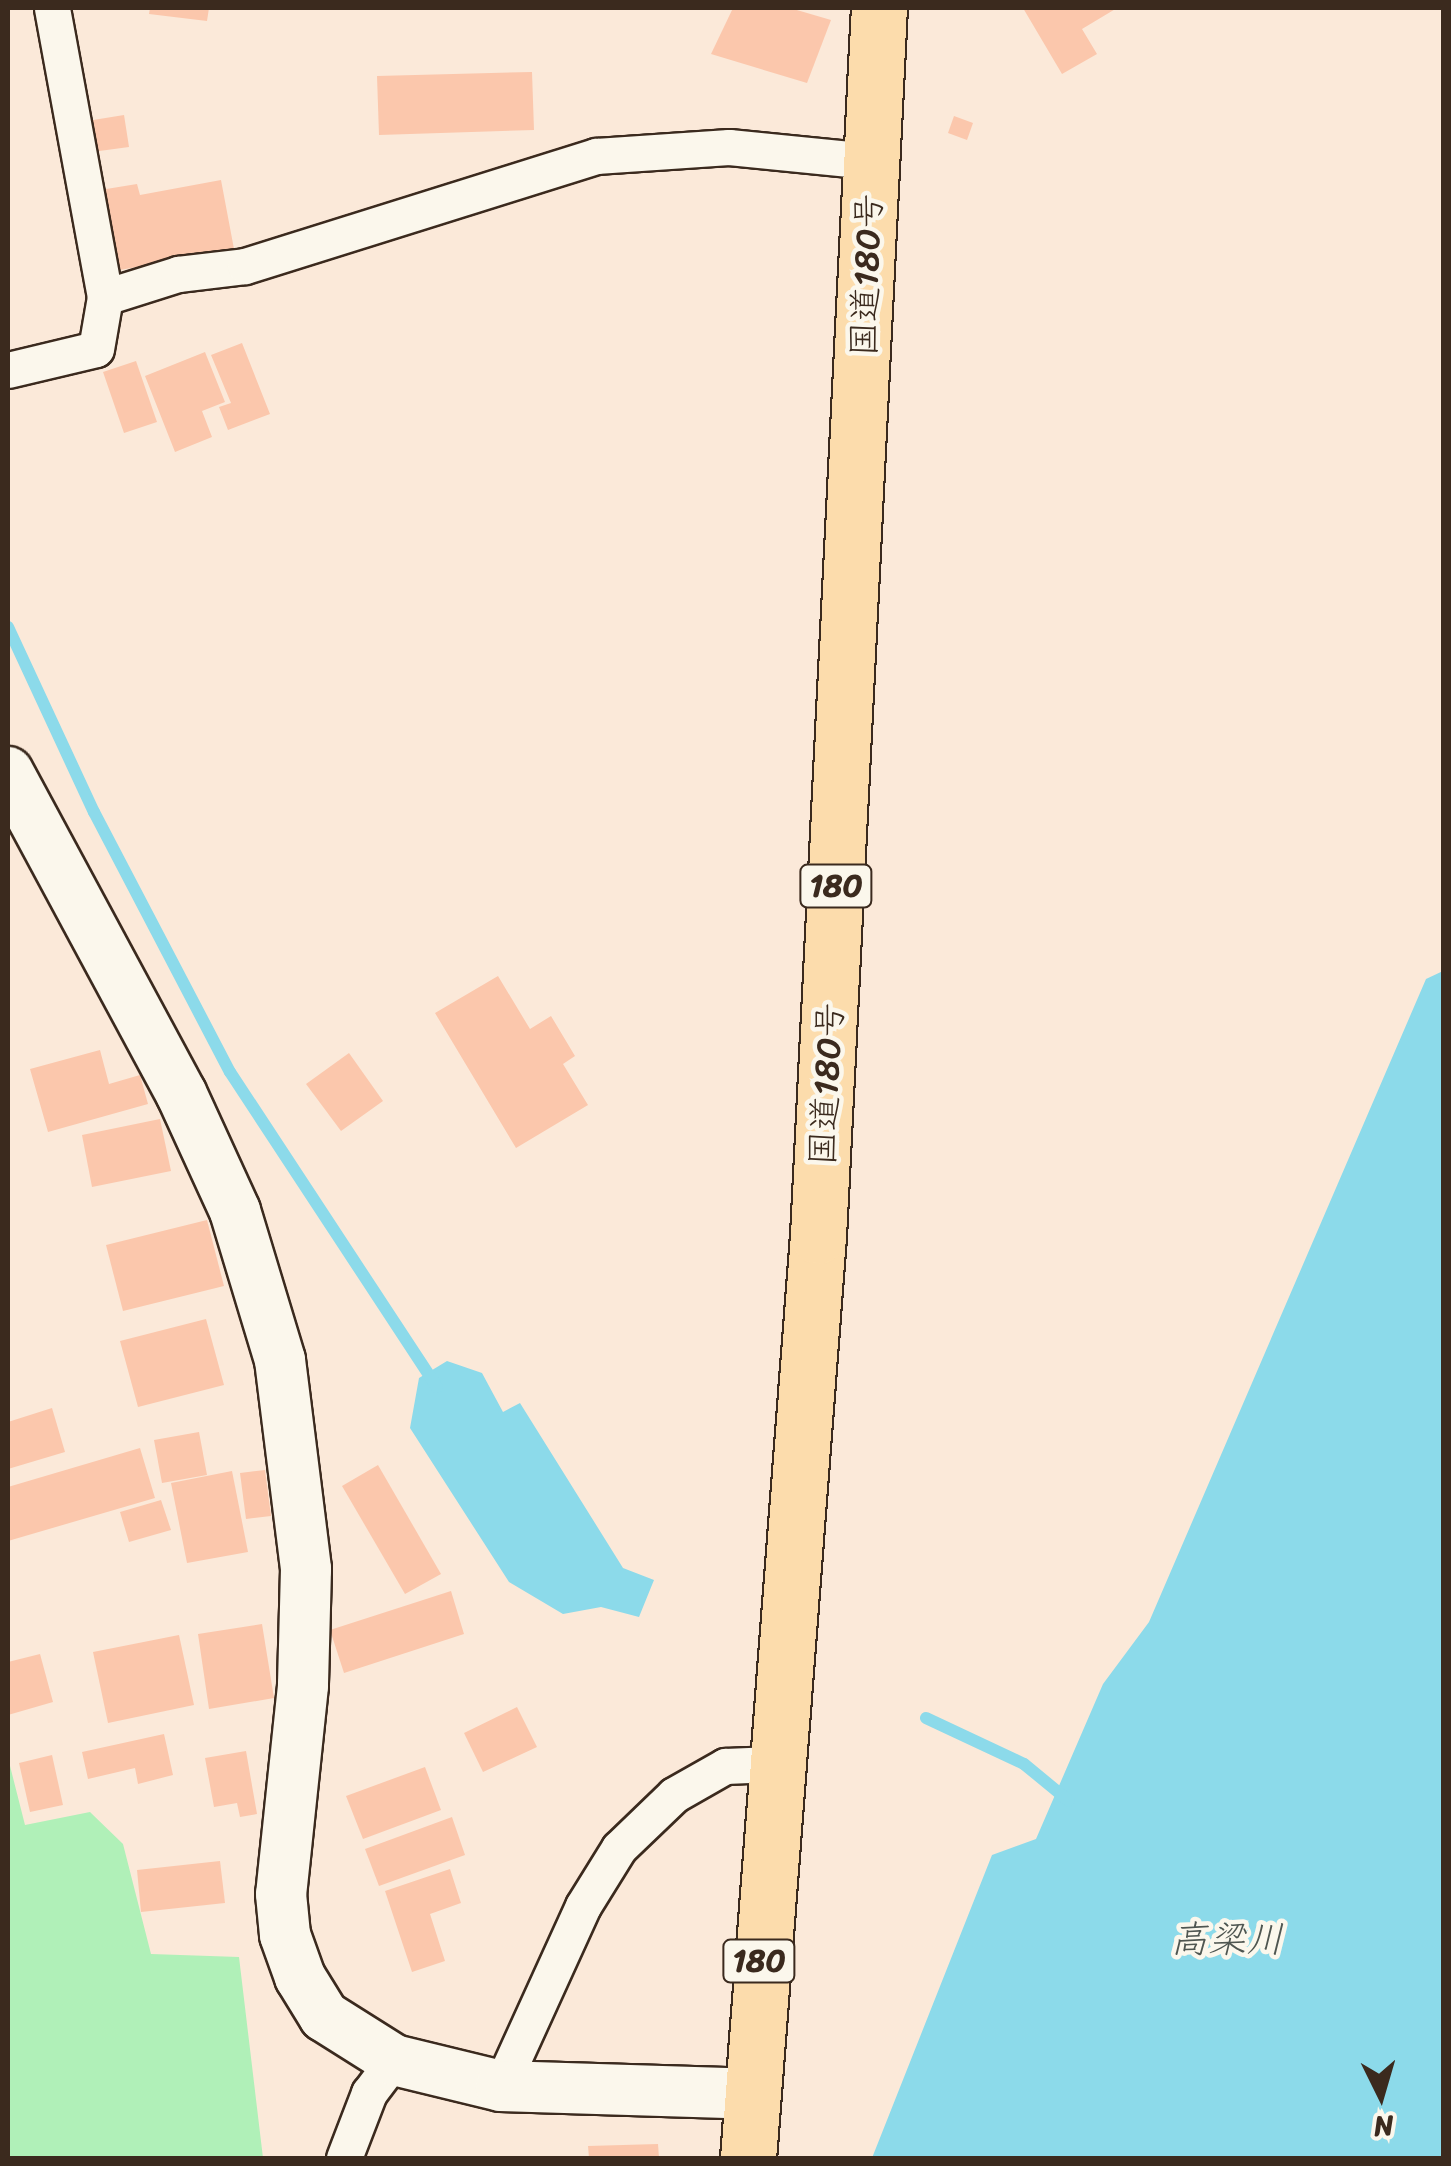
<!DOCTYPE html>
<meta charset="utf-8">
<style>
body{margin:0}
#map{position:relative;width:1451px;height:2166px;overflow:hidden;background:#fbe9d9;font-family:Sriracha,"Klee One",sans-serif}
div>[style]{position:absolute}
.green>*{inset:0;background:#b0f0b8}
.water>*{inset:0;background:#8cdaea}
.stream>*{height:12px;margin:-6px;padding:0 6px;transform-origin:6px;border-radius:6px;background:#8cdaea}
.building>*{inset:0;background:#fbc7ac}
.roads{filter:drop-shadow(2px 0 #3b2a1e) drop-shadow(-2px 0 #3b2a1e) drop-shadow(0 2px #3b2a1e) drop-shadow(0 -2px #3b2a1e)}
.street>*{height:35px;margin:-17.5px;padding:0 17.5px;transform-origin:17.5px;border-radius:17.5px;background:#fbf7ec}
.secondary>*{height:50px;margin:-25px;padding:0 25px;transform-origin:25px;border-radius:25px;background:#fbf7ec}
.highway>*{height:55px;margin:-27.5px;padding:0 27.5px;transform-origin:27.5px;border-radius:27.5px;background:#fcdcac}
span{translate:-50% -50%;white-space:nowrap;text-align:center;line-height:1.15;-webkit-text-stroke:9px #fbf7ec;paint-order:stroke}
.shield-label span{padding:2px 8px;background:#fbf7ec;border:2px solid;border-radius:8px;-webkit-text-stroke-width:0}
.shield-label{font-size:32px;color:#3b2a1e;font-weight:700}
.street-label{font-size:35px;color:#3b2a1e}
.water-label{font-size:38px;color:#4f5651;font-style:italic}
.frame{position:absolute;inset:0;border:10px solid #3b2a1e;pointer-events:none}
.north{position:absolute;left:1331px;top:2046px;width:100px;height:100px;-webkit-text-stroke:8px #fbf7ec;paint-order:stroke;rotate:175deg;font-size:28px;font-weight:700;line-height:40px;text-align:center;color:#3b2a1e}
.north::after{content:'';display:block;margin:auto;width:35px;height:45px;background:#3b2a1e;clip-path:polygon(50% 0,100% 100%,50% 72%,0 100%)}
</style>
<div id="map">
<div class="green">
<i style="clip-path:polygon(8px 1758px,25px 1825px,90px 1812px,123px 1844px,151px 1954px,239px 1957px,263px 2158px,8px 2158px)"></i>
</div>
<div class="water">
<i style="clip-path:polygon(1443px 971px,1443px 2158px,872px 2158px,992px 1855px,1036px 1839px,1103px 1684px,1149px 1622px,1426px 979px)"></i>
<i style="clip-path:polygon(447px 1361px,482px 1373px,503px 1412px,520px 1403px,623px 1568px,654px 1580px,639px 1617px,601px 1607px,563px 1614px,509px 1582px,410px 1428px,419px 1378px)"></i>
</div>
<div class="stream">
<i style="left:8px;top:627px;width:204px;rotate:65.1deg"></i>
<i style="left:94px;top:812px;width:293px;rotate:62.4deg"></i>
<i style="left:230px;top:1072px;width:377px;rotate:56.7deg"></i>
<i style="left:926px;top:1718px;width:108px;rotate:25.1deg"></i>
<i style="left:1024px;top:1764px;width:58px;rotate:39.4deg"></i>
</div>
<div class="building">
<i style="clip-path:polygon(150px 8px,209px 8px,207px 21px,149px 14px)"></i>
<i style="clip-path:polygon(733px 8px,790px 8px,831px 20px,807px 83px,711px 54px)"></i>
<i style="clip-path:polygon(1023px 8px,1117px 8px,1082px 29px,1097px 54px,1062px 74px)"></i>
<i style="clip-path:polygon(532px 72px,534px 130px,379px 135px,377px 76px)"></i>
<i style="clip-path:polygon(124px 115px,129px 147px,92px 152px,87px 121px)"></i>
<i style="clip-path:polygon(954px 116px,973px 123px,967px 140px,948px 133px)"></i>
<i style="clip-path:polygon(221px 180px,234px 249px,109px 272px,94px 191px,137px 184px,140px 195px)"></i>
<i style="clip-path:polygon(242px 343px,270px 414px,228px 430px,219px 407px,231px 403px,211px 355px)"></i>
<i style="clip-path:polygon(205px 352px,225px 402px,202px 411px,212px 437px,175px 452px,145px 376px)"></i>
<i style="clip-path:polygon(136px 361px,157px 422px,124px 433px,103px 372px)"></i>
<i style="clip-path:polygon(498px 976px,530px 1029px,551px 1016px,575px 1056px,563px 1064px,588px 1105px,516px 1148px,435px 1013px)"></i>
<i style="clip-path:polygon(100px 1050px,109px 1084px,140px 1075px,148px 1104px,48px 1132px,30px 1069px)"></i>
<i style="clip-path:polygon(349px 1053px,383px 1101px,341px 1131px,306px 1084px)"></i>
<i style="clip-path:polygon(160px 1119px,171px 1171px,92px 1187px,82px 1135px)"></i>
<i style="clip-path:polygon(207px 1220px,224px 1286px,123px 1311px,106px 1245px)"></i>
<i style="clip-path:polygon(206px 1319px,224px 1385px,138px 1407px,120px 1341px)"></i>
<i style="clip-path:polygon(52px 1408px,65px 1452px,8px 1469px,8px 1422px)"></i>
<i style="clip-path:polygon(199px 1432px,207px 1475px,162px 1483px,154px 1440px)"></i>
<i style="clip-path:polygon(140px 1448px,155px 1498px,8px 1541px,8px 1487px)"></i>
<i style="clip-path:polygon(378px 1465px,441px 1574px,405px 1594px,342px 1486px)"></i>
<i style="clip-path:polygon(265px 1470px,271px 1516px,246px 1519px,240px 1473px)"></i>
<i style="clip-path:polygon(232px 1471px,248px 1552px,187px 1563px,171px 1483px)"></i>
<i style="clip-path:polygon(161px 1500px,171px 1530px,129px 1542px,120px 1512px)"></i>
<i style="clip-path:polygon(451px 1591px,464px 1634px,344px 1673px,330px 1630px)"></i>
<i style="clip-path:polygon(262px 1624px,274px 1698px,209px 1709px,198px 1634px)"></i>
<i style="clip-path:polygon(179px 1635px,194px 1705px,108px 1723px,93px 1652px)"></i>
<i style="clip-path:polygon(40px 1654px,53px 1702px,8px 1715px,8px 1662px)"></i>
<i style="clip-path:polygon(517px 1707px,537px 1747px,483px 1772px,464px 1733px)"></i>
<i style="clip-path:polygon(164px 1734px,173px 1775px,138px 1784px,135px 1768px,88px 1779px,82px 1752px)"></i>
<i style="clip-path:polygon(246px 1751px,257px 1814px,240px 1817px,237px 1803px,214px 1807px,205px 1758px)"></i>
<i style="clip-path:polygon(52px 1755px,63px 1805px,30px 1812px,19px 1763px)"></i>
<i style="clip-path:polygon(425px 1767px,441px 1810px,363px 1839px,346px 1796px)"></i>
<i style="clip-path:polygon(452px 1817px,465px 1855px,379px 1886px,365px 1849px)"></i>
<i style="clip-path:polygon(220px 1861px,225px 1903px,141px 1912px,137px 1870px)"></i>
<i style="clip-path:polygon(450px 1869px,461px 1903px,430px 1914px,445px 1961px,412px 1972px,385px 1891px)"></i>
<i style="clip-path:polygon(658px 2144px,659px 2158px,589px 2158px,588px 2146px)"></i>
</div>
<div class="roads">
<div class="street">
<i style="left:105px;top:297px;width:77px;rotate:-17.5deg"></i>
<i style="left:178px;top:274px;width:67px;rotate:-6.8deg"></i>
<i style="left:245px;top:266px;width:368px;rotate:-17.4deg"></i>
<i style="left:596px;top:156px;width:133px;rotate:-3.9deg"></i>
<i style="left:729px;top:147px;width:141px;rotate:5.7deg"></i>
<i style="left:8px;top:370px;width:90px;rotate:-13.4deg"></i>
<i style="left:96px;top:349px;width:53px;rotate:-80.2deg"></i>
<i style="left:105px;top:297px;width:294px;rotate:-100.4deg"></i>
<i style="left:501px;top:2086px;width:198px;rotate:-65.5deg"></i>
<i style="left:583px;top:1906px;width:68px;rotate:-58.2deg"></i>
<i style="left:619px;top:1848px;width:76px;rotate:-43.9deg"></i>
<i style="left:674px;top:1795px;width:59px;rotate:-29.6deg"></i>
<i style="left:725px;top:1766px;width:48px;rotate:-2.4deg"></i>
<i style="left:344px;top:2158px;width:70px;rotate:-69deg"></i>
<i style="left:369px;top:2093px;width:41px;rotate:-52.9deg"></i>
</div>
<div class="secondary">
<i style="left:8px;top:772px;width:365px;rotate:61.7deg"></i>
<i style="left:181px;top:1093px;width:130px;rotate:65.4deg"></i>
<i style="left:235px;top:1211px;width:156px;rotate:73.2deg"></i>
<i style="left:280px;top:1360px;width:211px;rotate:82.9deg"></i>
<i style="left:306px;top:1569px;width:117px;rotate:91.5deg"></i>
<i style="left:303px;top:1686px;width:209px;rotate:96deg"></i>
<i style="left:281px;top:1894px;width:41px;rotate:84.4deg"></i>
<i style="left:285px;top:1935px;width:45px;rotate:70.3deg"></i>
<i style="left:300px;top:1977px;width:46px;rotate:58.4deg"></i>
<i style="left:324px;top:2016px;width:83px;rotate:32.2deg"></i>
<i style="left:394px;top:2060px;width:110px;rotate:13.7deg"></i>
<i style="left:501px;top:2086px;width:249px;rotate:1.8deg"></i>
</div>
<div class="highway">
<i style="left:748px;top:2158px;width:925px;rotate:-85.66deg"></i>
<i style="left:818px;top:1236px;width:1230px;rotate:-87.16deg"></i>
</div>
</div>
<div class="shield-label">
<span style="left:836px;top:886px">180</span>
<span style="left:759px;top:1961px">180</span>
</div>
<div class="street-label">
<span style="left:866px;top:275px;rotate:-88deg">国道180号</span>
<span style="left:826px;top:1084px;rotate:-87deg">国道180号</span>
</div>
<div class="water-label">
<span style="left:1227px;top:1940px">高梁川</span>
</div>
<div class="frame"></div>
<div class="north">N</div>
</div>
